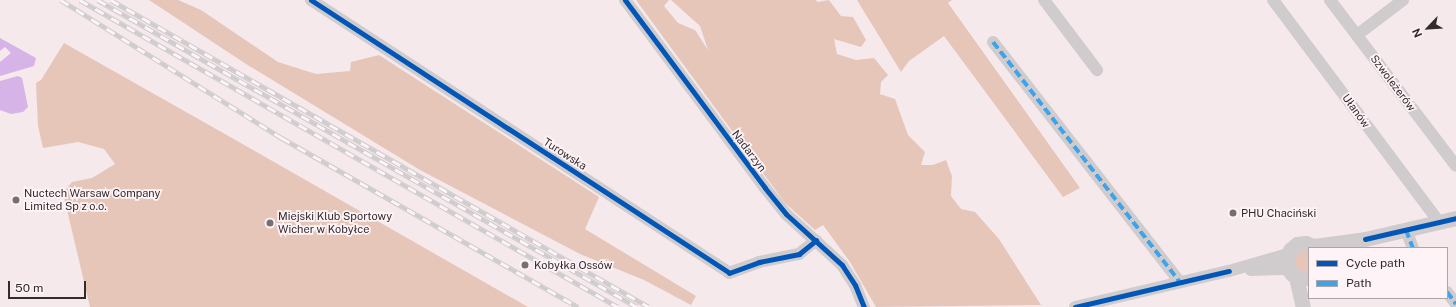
<!DOCTYPE html>
<meta charset="utf-8">
<style>
body{margin:0}
#map{position:relative;width:1456px;height:307px;overflow:hidden;background:#f5e9ec;font-family:"Public Sans",sans-serif}
div>[style]{position:absolute}
.green>*{inset:0;background:#e7c6ba}
.water>*{inset:0;background:#d6b4e8}
.minor>*{height:12px;margin:-6px;padding:0 6px;transform-origin:6px;border-radius:6px;background:#d0cccd}
.tertiary>*{height:15px;margin:-7.5px;padding:0 7.5px;transform-origin:7.5px;border-radius:7.5px;background:#d0cccd}
.rail>*{height:4.5px;margin-top:-2.25px;transform-origin:0;background:repeating-linear-gradient(90deg,#fef4f7 0 9px,#cfcccd 0 18px);box-sizing:border-box;border-block:1px solid #cfcccd}
.quiet>*{height:4px;margin-top:-2px;transform-origin:0;background:repeating-linear-gradient(90deg,#3ea3eb 0 8px,transparent 0 12px)}
.cycleway>*{height:5px;margin:-2.5px;padding:0 2.5px;transform-origin:2.5px;border-radius:2.5px;background:#0057b8}
.dots>*{width:11px;height:11px;translate:-50% -50%;box-sizing:border-box;border:2px solid #fef4f7;border-radius:50%}
span{translate:-50% -50%;white-space:nowrap;text-align:center;line-height:1.15;-webkit-text-stroke:3.5px #fef4f7;paint-order:stroke}
.street-label{font-size:11px;color:#342b2d}
.poi-label{font-size:11px;color:#342b2d}
.left{translate:0 -50%;text-align:left}
.legend{position:absolute;left:1308px;top:247px;width:140px;height:52px;box-sizing:border-box;background:#fef4f7;border:1px solid #ada4a6;margin:0;padding:5px 7px;list-style:none;font-size:12px;color:#342b2d}
.legend li{display:flex;align-items:center;gap:8px;height:20px}
.legend b{width:20px;border:1px solid #ada4a6}
.north{position:absolute;left:1408px;top:8px;width:40px;height:40px;-webkit-text-stroke:3px #fef4f7;paint-order:stroke;rotate:245deg;font-size:11px;font-weight:700;line-height:16px;text-align:center;color:#342b2d}
.north::after{content:'';display:block;margin:auto;width:14px;height:18px;background:#342b2d;clip-path:polygon(50% 0,100% 100%,50% 72%,0 100%)}
.scale{position:absolute;left:8px;top:281px;width:78px;height:18px;box-sizing:border-box;border:2px solid #342b2d;border-top:0;padding-left:5px;font-size:12px;line-height:14px;white-space:nowrap;color:#342b2d;-webkit-text-stroke:3px #fef4f7;paint-order:stroke}
</style>
<div id="map">
<div class="green">
<i style="clip-path:polygon(149px 0,178px 0,201px 10px,278px 62px,316px 74px,350px 71px,351px 62px,379px 55px,599px 197px,585px 229px,696px 296px,691px 305px,644px 280px,580px 254px,420px 170px,246px 64px)"></i>
<i style="clip-path:polygon(636px 0,669px 0,664px 6px,678px 23px,695px 30px,708px 50px,700px 26px,671px 0,815px 0,818px 2px,829px 0,841px 16px,853px 17px,866px 40px,861px 47px,834px 39px,837px 54px,856px 60px,874px 58px,888px 75px,881px 82px,880px 94px,895px 99px,908px 135px,925px 152px,921px 165px,933px 165px,946px 160px,952px 176px,951px 196px,961px 209px,975px 212px,999px 239px,1041px 305px,876px 307px,850px 262px,823px 225px,815px 230px,785px 203px)"></i>
<i style="clip-path:polygon(857px 0,952px 0,948px 3px,1080px 188px,1063px 197px,944px 36px,909px 61px,901px 72px)"></i>
<i style="clip-path:polygon(64px 43px,239px 142px,528px 307px,90px 307px,63px 193px,72px 182px,92px 178px,115px 164px,104px 149px,78px 142px,43px 148px,38px 126px,36px 83px,41px 80px)"></i>
<i style="clip-path:polygon(1301px 250px,1309px 251px,1309px 271px,1306px 272px,1298px 270px,1293px 263px,1295px 255px)"></i>
</div>
<div class="water">
<i style="clip-path:polygon(0 38px,36px 58px,34px 66px,0 76px,0 62px,11px 53px,5px 47px,0 51px)"></i>
<i style="clip-path:polygon(18px 76px,22px 78px,28px 107px,23px 112px,11px 114px,0 110px,0 81px)"></i>
</div>
<div class="minor">
<i style="left:311px;top:0;width:499px;rotate:33.1deg"></i>
<i style="left:729px;top:273px;width:32px;rotate:-20deg"></i>
<i style="left:759px;top:262px;width:41px;rotate:-11.3deg"></i>
<i style="left:799px;top:254px;width:22px;rotate:-39deg"></i>
<i style="left:625px;top:0;width:234px;rotate:53.3deg"></i>
<i style="left:765px;top:188px;width:33px;rotate:51deg"></i>
<i style="left:786px;top:214px;width:76px;rotate:42.3deg"></i>
<i style="left:842px;top:265px;width:24px;rotate:57deg"></i>
<i style="left:855px;top:285px;width:24px;rotate:68deg"></i>
<i style="left:1044px;top:0;width:88px;rotate:52.9deg"></i>
<i style="left:1273px;top:0;width:277px;rotate:53.2deg"></i>
<i style="left:1330px;top:0;width:208px;rotate:52.8deg"></i>
<i style="left:1357px;top:35px;width:58px;rotate:-37.3deg"></i>
<i style="left:993px;top:42px;width:304px;rotate:52.1deg"></i>
<i style="left:1406px;top:230px;width:19px;rotate:69deg"></i>
<i style="left:1251px;top:270px;width:32px;rotate:-2deg"></i>
<i style="left:1283px;top:269px;width:6px;rotate:18deg"></i>
<i style="left:1447px;top:292px;width:15px;rotate:53deg"></i>
<i style="left:1075px;top:307px;width:158px;rotate:-13.2deg"></i>
<i style="left:1229px;top:271px;width:61px;rotate:-16.1deg"></i>
</div>
<div class="tertiary">
<i style="left:1314px;top:246px;width:51px;rotate:-7.8deg"></i>
<i style="left:1365px;top:239px;width:93px;rotate:-13deg"></i>
<i style="left:1296px;top:277px;width:31px;rotate:77deg"></i>
<i style="left:1309px;top:278px;width:9px;rotate:180deg"></i>
<i style="left:1300px;top:278px;width:9px;rotate:-153deg"></i>
<i style="left:1292px;top:274px;width:9px;rotate:-126deg"></i>
<i style="left:1287px;top:267px;width:9px;rotate:-96deg"></i>
<i style="left:1286px;top:258px;width:9px;rotate:-63deg"></i>
<i style="left:1290px;top:250px;width:9px;rotate:-41deg"></i>
<i style="left:1297px;top:244px;width:9px;rotate:-6deg"></i>
<i style="left:1306px;top:243px;width:12px;rotate:24deg"></i>
</div>
<div class="rail">
<i style="left:61px;top:0;width:261px;rotate:32deg"></i>
<i style="left:282px;top:138px;width:341px;rotate:29.7deg"></i>
<i style="left:80px;top:0;width:619px;rotate:29.71deg"></i>
<i style="left:98px;top:0;width:620px;rotate:29.66deg"></i>
<i style="left:111px;top:0;width:619px;rotate:29.71deg"></i>
</div>
<div class="quiet">
<i style="left:993px;top:42px;width:304px;rotate:52.1deg"></i>
<i style="left:1406px;top:230px;width:19px;rotate:69deg"></i>
<i style="left:1447px;top:292px;width:15px;rotate:53deg"></i>
</div>
<div class="cycleway">
<i style="left:311px;top:0;width:499px;rotate:33.1deg"></i>
<i style="left:729px;top:273px;width:32px;rotate:-20deg"></i>
<i style="left:759px;top:262px;width:41px;rotate:-11.3deg"></i>
<i style="left:799px;top:254px;width:22px;rotate:-39deg"></i>
<i style="left:625px;top:0;width:234px;rotate:53.3deg"></i>
<i style="left:765px;top:188px;width:33px;rotate:51deg"></i>
<i style="left:786px;top:214px;width:76px;rotate:42.3deg"></i>
<i style="left:842px;top:265px;width:24px;rotate:57deg"></i>
<i style="left:855px;top:285px;width:24px;rotate:68deg"></i>
<i style="left:1365px;top:239px;width:93px;rotate:-13deg"></i>
<i style="left:1075px;top:307px;width:158px;rotate:-13.2deg"></i>
</div>
<div class="dots">
<i style="left:16px;top:200px;background:#786e70"></i>
<i style="left:1233px;top:213px;background:#786e70"></i>
<i style="left:270px;top:223px;background:#786e70"></i>
<i style="left:525px;top:265px;background:#786e70"></i>
</div>
<div class="street-label">
<span style="left:1393px;top:83px;rotate:53deg">Szwoleżerów</span>
<span style="left:1356px;top:111px;rotate:54deg">Ułanów</span>
<span style="left:749px;top:151px;rotate:53deg">Nadarzyn</span>
<span style="left:565px;top:154px;rotate:33deg">Turowska</span>
</div>
<div class="poi-label">
<span class="left" style="left:24px;top:200px">Nuctech Warsaw Company<br>Limited Sp z o.o.</span>
<span class="left" style="left:1241px;top:213px">PHU Chaciński</span>
<span class="left" style="left:278px;top:223px">Miejski Klub Sportowy<br>Wicher w Kobyłce</span>
<span class="left" style="left:534px;top:265px">Kobyłka Ossów</span>
</div>
<ul class="legend">
<li><b style="height:5px;background:#0057b8"></b>Cycle path</li>
<li><b style="height:5px;background:#3ea3eb"></b>Path</li>
</ul>
<div class="north">N</div>
<div class="scale">50 m</div>
</div>
